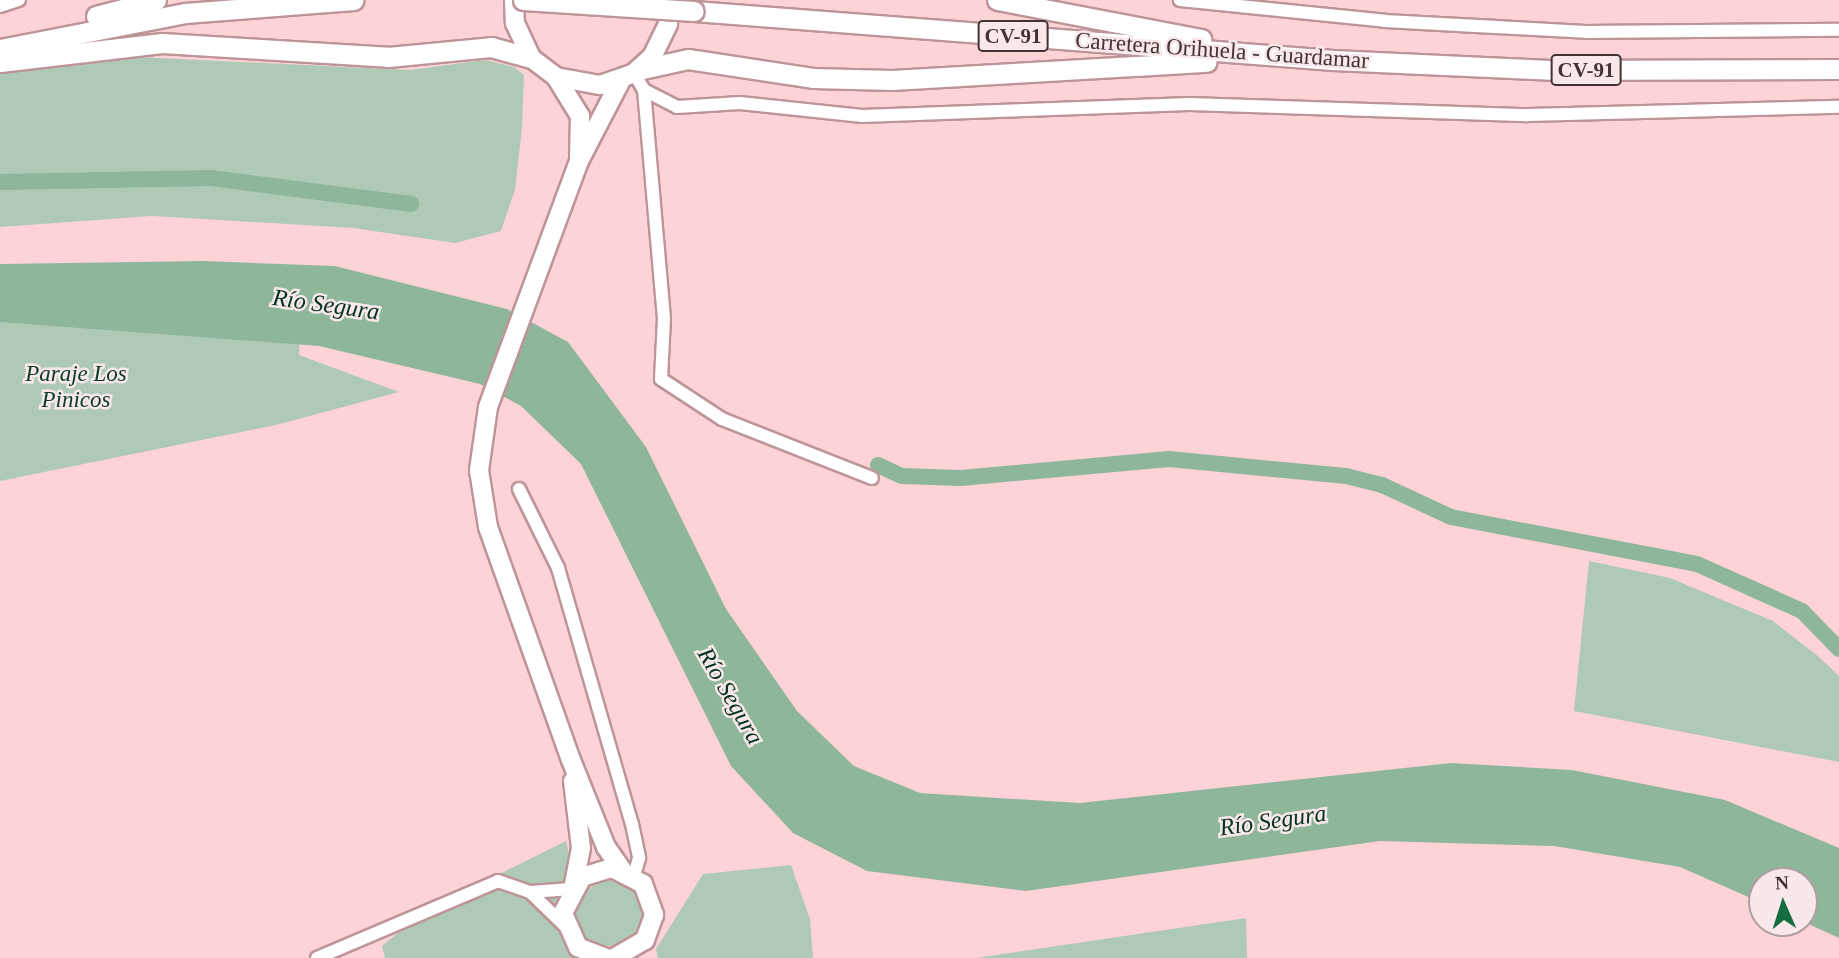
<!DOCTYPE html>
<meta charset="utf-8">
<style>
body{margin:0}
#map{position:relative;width:1839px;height:958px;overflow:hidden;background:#fed3d7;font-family:"Times New Roman",serif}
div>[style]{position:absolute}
.green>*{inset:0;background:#afc9b7}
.water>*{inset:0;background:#8db69b}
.canal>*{height:16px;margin:-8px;padding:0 8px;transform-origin:8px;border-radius:8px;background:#8db69b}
.roads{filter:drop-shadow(2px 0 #bd9599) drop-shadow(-2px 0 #bd9599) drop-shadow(0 2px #bd9599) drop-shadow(0 -2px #bd9599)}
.minor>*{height:12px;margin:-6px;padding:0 6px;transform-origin:6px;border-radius:6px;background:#fff}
.secondary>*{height:18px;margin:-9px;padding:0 9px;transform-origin:9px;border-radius:9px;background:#fff}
.primary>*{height:19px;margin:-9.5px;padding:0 9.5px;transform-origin:9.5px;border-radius:9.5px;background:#fff}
.bridges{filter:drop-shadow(2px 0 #bd9599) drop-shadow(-2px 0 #bd9599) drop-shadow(0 2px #bd9599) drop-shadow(0 -2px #bd9599)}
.primary-bridge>*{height:19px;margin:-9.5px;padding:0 9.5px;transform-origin:9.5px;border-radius:9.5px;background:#fff}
span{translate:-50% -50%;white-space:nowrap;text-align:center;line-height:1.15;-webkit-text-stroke:5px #f9e8e9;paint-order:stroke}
.shield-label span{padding:2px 5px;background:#f9e8e9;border:2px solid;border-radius:5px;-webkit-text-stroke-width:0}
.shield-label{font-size:21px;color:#433234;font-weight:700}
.street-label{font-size:23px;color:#433234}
.park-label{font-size:23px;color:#083c22;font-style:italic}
.water-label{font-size:24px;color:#00341a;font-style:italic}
.north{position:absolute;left:1748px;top:867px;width:70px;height:70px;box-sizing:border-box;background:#f9e8e9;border:2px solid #b09fa1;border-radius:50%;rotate:357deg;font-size:19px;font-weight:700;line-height:28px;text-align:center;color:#433234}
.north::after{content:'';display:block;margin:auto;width:24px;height:32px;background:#146d41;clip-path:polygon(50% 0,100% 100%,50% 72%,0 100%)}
</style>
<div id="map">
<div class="green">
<i style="clip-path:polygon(138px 57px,410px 70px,485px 60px,514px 67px,524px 75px,522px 128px,515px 190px,501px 231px,455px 243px,353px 228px,152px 216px,0 227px,0 74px)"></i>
<i style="clip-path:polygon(0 314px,300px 330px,299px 355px,399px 392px,276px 425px,0 481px)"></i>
<i style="clip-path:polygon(1589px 561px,1670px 578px,1773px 621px,1818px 656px,1839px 676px,1839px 762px,1574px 711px)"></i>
<i style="clip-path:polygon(566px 841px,578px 895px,606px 878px,625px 881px,639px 893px,644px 918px,629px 942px,600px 948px,593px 958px,385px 958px,382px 946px,425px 911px)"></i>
<i style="clip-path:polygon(791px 865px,810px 919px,813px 958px,658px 958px,656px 949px,703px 874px)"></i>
<i style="clip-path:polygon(1246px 918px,1247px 958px,976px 958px)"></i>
</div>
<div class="water">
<i style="clip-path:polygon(204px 261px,335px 266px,507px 309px,568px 342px,646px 447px,726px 609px,797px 711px,854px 766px,920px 793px,1080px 803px,1451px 763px,1572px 770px,1725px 800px,1839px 848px,1839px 938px,1804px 922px,1804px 881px,1762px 881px,1762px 903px,1680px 867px,1554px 846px,1380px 841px,1026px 891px,867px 871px,793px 833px,731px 766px,581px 464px,521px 406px,480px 384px,319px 346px,0 322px,0 264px)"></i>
</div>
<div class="canal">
<i style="left:0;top:182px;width:211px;rotate:-1.1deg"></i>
<i style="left:211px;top:178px;width:202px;rotate:7.4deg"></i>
<i style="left:878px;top:465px;width:26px;rotate:25deg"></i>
<i style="left:902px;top:476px;width:59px;rotate:1.9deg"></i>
<i style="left:961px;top:478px;width:209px;rotate:-5.2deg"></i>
<i style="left:1169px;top:459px;width:178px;rotate:5.5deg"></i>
<i style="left:1346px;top:476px;width:37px;rotate:14deg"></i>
<i style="left:1382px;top:485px;width:76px;rotate:24.9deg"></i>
<i style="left:1451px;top:517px;width:250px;rotate:10.8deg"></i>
<i style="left:1697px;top:564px;width:115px;rotate:24.1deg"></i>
<i style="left:1802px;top:611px;width:53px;rotate:45.8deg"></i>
</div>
<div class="roads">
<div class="minor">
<i style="left:1180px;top:0;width:206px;rotate:5.8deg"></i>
<i style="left:1385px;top:21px;width:201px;rotate:3.1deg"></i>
<i style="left:1586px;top:32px;width:253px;rotate:-0.5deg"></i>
<i style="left:0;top:6px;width:20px;rotate:-18deg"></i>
<i style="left:634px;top:73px;width:20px;rotate:60deg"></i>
<i style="left:644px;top:90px;width:229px;rotate:85deg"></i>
<i style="left:664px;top:318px;width:61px;rotate:92.8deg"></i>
<i style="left:661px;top:379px;width:73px;rotate:33.3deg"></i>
<i style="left:722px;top:419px;width:161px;rotate:21.5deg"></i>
<i style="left:644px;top:90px;width:37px;rotate:27deg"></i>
<i style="left:677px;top:107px;width:63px;rotate:-3.6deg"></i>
<i style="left:740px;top:103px;width:123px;rotate:6.1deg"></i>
<i style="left:862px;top:116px;width:328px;rotate:-2.1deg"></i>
<i style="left:1190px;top:104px;width:338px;rotate:1.9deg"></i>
<i style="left:1528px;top:115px;width:311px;rotate:-1.5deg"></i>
<i style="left:519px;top:489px;width:88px;rotate:63.7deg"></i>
<i style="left:558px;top:568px;width:266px;rotate:73.9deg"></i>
<i style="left:632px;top:824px;width:35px;rotate:78deg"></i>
<i style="left:639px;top:858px;width:19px;rotate:106deg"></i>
<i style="left:531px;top:892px;width:40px;rotate:-4.3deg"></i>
<i style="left:317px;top:958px;width:197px;rotate:-23deg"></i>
<i style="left:498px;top:881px;width:34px;rotate:19deg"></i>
<i style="left:530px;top:892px;width:47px;rotate:44.1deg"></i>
</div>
<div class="secondary">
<i style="left:514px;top:0;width:23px;rotate:88deg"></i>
<i style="left:515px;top:23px;width:38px;rotate:65deg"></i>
<i style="left:531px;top:58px;width:31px;rotate:37deg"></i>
<i style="left:556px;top:77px;width:45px;rotate:10.3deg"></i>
<i style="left:600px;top:85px;width:36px;rotate:-19deg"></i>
<i style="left:634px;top:73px;width:24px;rotate:-42deg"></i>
<i style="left:652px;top:57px;width:37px;rotate:-64deg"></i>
<i style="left:668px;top:24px;width:24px;rotate:-90deg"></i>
<i style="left:556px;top:77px;width:46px;rotate:58.4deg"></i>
<i style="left:580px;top:116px;width:41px;rotate:91.4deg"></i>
<i style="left:621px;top:80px;width:91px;rotate:117.4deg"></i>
<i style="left:579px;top:161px;width:262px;rotate:110.3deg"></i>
<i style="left:488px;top:407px;width:64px;rotate:98.1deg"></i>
<i style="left:479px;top:470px;width:58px;rotate:81deg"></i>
<i style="left:488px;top:527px;width:247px;rotate:70.4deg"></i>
<i style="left:571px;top:760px;width:94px;rotate:68.1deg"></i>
<i style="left:606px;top:847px;width:28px;rotate:55deg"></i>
<i style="left:573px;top:781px;width:67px;rotate:83.2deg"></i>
<i style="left:581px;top:848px;width:37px;rotate:101deg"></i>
<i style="left:606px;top:958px;width:30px;rotate:-159deg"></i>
<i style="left:578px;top:947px;width:37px;rotate:-114deg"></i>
<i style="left:563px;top:913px;width:41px;rotate:-62.2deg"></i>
<i style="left:582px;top:877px;width:31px;rotate:-17deg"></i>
<i style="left:612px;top:868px;width:35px;rotate:27deg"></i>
<i style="left:643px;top:884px;width:33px;rotate:70deg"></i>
<i style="left:654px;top:915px;width:27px;rotate:110deg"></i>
<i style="left:645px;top:940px;width:36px;rotate:150deg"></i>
</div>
<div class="primary">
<i style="left:997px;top:0;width:208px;rotate:10.8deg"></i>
<i style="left:694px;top:11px;width:641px;rotate:4.38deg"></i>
<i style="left:1333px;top:60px;width:223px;rotate:2.6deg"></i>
<i style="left:1556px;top:70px;width:283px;rotate:-0.2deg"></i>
<i style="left:96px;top:16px;width:62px;rotate:-14.9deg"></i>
<i style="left:0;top:49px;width:188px;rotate:-11deg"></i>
<i style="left:185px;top:13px;width:169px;rotate:-4.4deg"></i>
<i style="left:0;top:62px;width:163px;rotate:-6.7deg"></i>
<i style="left:162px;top:43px;width:226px;rotate:3.5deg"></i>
<i style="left:388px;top:57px;width:103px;rotate:-5.5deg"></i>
<i style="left:491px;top:47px;width:41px;rotate:15.4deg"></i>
<i style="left:638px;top:70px;width:51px;rotate:-12.4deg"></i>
<i style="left:688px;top:59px;width:126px;rotate:8.6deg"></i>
<i style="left:813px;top:78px;width:79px;rotate:1.5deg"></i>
<i style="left:892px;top:80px;width:315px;rotate:-3.3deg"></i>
</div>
</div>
<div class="bridges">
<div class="primary-bridge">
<i style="left:523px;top:0;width:171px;rotate:3.7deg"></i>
</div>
</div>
<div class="shield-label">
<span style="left:1013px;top:36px">CV-91</span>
<span style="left:1586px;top:70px">CV-91</span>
</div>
<div class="street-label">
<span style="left:1222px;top:51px;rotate:4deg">Carretera Orihuela - Guardamar</span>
</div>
<div class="park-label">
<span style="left:76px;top:387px">Paraje Los<br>Pinicos</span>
</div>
<div class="water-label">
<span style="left:326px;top:305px;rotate:8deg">Río Segura</span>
<span style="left:730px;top:696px;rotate:60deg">Río Segura</span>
<span style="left:1273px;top:821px;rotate:-8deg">Río Segura</span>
</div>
<div class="north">N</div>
</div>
